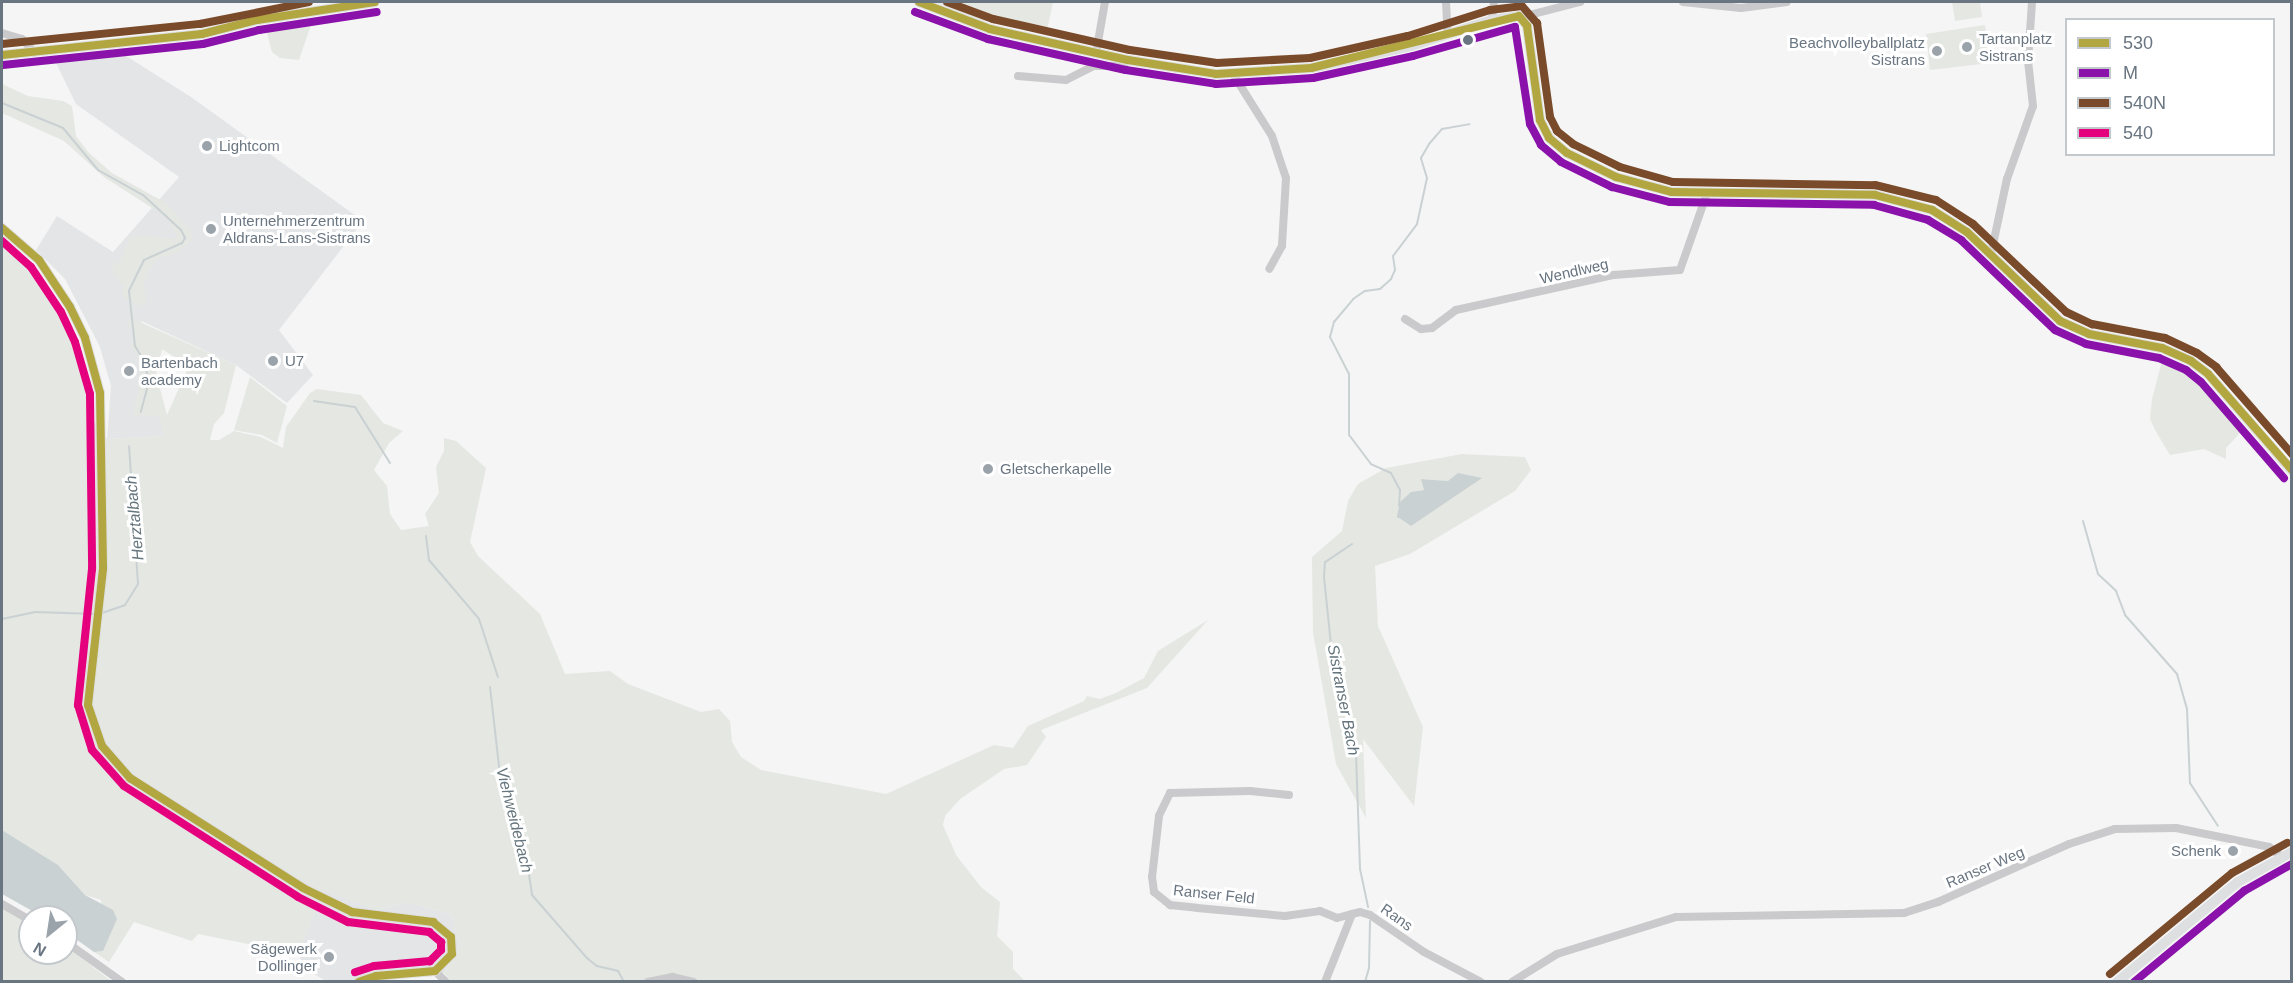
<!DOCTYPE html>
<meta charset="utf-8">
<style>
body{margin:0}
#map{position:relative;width:2293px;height:983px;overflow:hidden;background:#f5f5f5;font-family:Arial,sans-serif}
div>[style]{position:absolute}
.built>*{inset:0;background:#e4e5e6}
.green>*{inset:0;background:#e4e7e2}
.water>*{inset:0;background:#cad1d3}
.stream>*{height:2px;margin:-1px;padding:0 1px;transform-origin:1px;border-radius:1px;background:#cad1d3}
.minor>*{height:8px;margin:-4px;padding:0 4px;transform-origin:4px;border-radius:4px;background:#cacacc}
.major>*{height:10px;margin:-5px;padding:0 5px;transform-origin:5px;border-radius:5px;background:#dedfe0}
.bus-1>*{height:8px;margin:-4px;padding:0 4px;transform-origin:4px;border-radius:4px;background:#b2a640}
.bus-2>*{height:8px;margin:-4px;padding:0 4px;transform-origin:4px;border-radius:4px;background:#8a12aa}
.bus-3>*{height:8px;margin:-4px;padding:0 4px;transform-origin:4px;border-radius:4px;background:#7a4b2a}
.bus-4>*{height:8px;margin:-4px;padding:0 4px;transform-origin:4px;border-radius:4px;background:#e5007d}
.dots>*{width:16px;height:16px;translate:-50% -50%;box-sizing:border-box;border:3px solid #fff;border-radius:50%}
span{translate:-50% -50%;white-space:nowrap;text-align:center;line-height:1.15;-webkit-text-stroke:6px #fff;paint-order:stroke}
.poi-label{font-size:15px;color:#697581}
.left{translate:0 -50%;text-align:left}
.right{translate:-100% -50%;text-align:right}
.street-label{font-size:15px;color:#697581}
.water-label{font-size:16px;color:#65757d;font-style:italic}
.frame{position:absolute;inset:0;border:3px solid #697581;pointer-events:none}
.legend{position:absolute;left:2065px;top:18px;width:210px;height:138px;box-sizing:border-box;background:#fff;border:2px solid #c3c8cd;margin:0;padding:8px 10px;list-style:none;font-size:18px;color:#697581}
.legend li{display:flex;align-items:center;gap:12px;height:30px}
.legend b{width:30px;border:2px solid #c3c8cd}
.north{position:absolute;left:18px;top:905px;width:60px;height:60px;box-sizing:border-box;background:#fff;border:2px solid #c3c8cd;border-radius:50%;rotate:210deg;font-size:16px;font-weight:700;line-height:24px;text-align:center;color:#697581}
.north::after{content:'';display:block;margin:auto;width:21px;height:27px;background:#9aa2aa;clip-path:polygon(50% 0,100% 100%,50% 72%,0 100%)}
</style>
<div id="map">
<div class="built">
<i style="clip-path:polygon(123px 54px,191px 97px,363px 221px,279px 330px,313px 375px,287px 403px,236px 365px,141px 321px,164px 436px,107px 439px,111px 386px,100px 347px,65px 279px,36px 250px,57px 216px,113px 252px,179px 177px,76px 104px,54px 59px)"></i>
<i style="clip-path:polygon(323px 889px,377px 910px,407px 902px,451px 914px,460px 945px,444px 973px,384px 973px,355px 981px,326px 981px,307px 970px,298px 954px)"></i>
</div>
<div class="green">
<i style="clip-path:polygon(935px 2px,1053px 2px,1046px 35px,975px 19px)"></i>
<i style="clip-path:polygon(1952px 2px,1980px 2px,1982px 17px,1955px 21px)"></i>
<i style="clip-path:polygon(312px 22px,299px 60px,280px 58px,272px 52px,266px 30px)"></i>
<i style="clip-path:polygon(1985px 25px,1990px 63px,1930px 70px,1926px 34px)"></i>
<i style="clip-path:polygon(2px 84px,28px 96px,63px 101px,72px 106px,76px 136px,88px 152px,112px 173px,166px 203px,193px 234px,191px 241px,176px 253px,159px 258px,148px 272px,143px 286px,147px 300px,143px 306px,129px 302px,122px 295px,124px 286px,112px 270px,114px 264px,120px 262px,130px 237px,137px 235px,175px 239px,177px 234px,166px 217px,104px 177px,64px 141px,2px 113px)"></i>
<i style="clip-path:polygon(evenodd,2px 240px,15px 249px,65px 317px,94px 422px,107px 439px,163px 436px,159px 416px,133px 415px,143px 366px,131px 345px,134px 329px,129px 328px,128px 321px,133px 319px,236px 365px,224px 413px,214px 424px,210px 440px,219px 440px,234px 431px,261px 437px,283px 448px,286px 427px,310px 393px,317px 389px,361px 395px,383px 423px,403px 431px,389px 443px,374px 470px,387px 486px,390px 514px,401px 530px,429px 526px,425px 514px,439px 493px,436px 467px,444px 451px,444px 438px,456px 441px,486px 468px,470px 542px,478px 556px,540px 614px,565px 674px,610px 671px,628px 684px,701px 712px,719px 709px,730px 721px,732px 742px,741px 757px,761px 770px,886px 794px,994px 745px,1013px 748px,1028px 726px,1084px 701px,1087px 696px,1100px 699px,1116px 693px,1144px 678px,1158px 651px,1208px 620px,1147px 688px,1041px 730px,1046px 737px,1027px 765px,1004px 769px,960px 799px,945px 816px,943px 825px,956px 855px,981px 887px,1000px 902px,997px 936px,1013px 952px,1013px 969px,1025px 981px,451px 981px,444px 973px,460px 945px,451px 914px,407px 902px,377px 910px,323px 890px,298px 954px,198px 934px,192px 941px,134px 922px,109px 962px,94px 952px,103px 951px,101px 900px,85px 895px,58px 865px,2px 830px,2px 240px,162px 349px,189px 366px,167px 415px,156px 373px,162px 349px)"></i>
<i style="clip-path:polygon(2163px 357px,2199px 379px,2242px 431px,2226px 448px,2226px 459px,2204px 449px,2170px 455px,2155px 430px,2150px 419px,2152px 399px)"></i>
<i style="clip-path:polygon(250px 377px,287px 406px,277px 443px,262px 435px,234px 430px)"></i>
<i style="clip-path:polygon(evenodd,1462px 454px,1525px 457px,1531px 470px,1515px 491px,1410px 554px,1375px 566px,1378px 626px,1423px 727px,1414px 806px,1363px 739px,1366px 818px,1336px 764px,1313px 632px,1312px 557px,1342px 531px,1348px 501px,1358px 484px,1386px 468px,1462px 454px,1422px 479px,1448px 481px,1431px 510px,1410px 526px,1411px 492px,1424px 490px,1422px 479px)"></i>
<i style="clip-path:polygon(2px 902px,30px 921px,30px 953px,66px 953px,66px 946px,111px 981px,2px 981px)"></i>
</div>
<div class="water">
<i style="clip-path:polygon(1458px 473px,1482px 478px,1411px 526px,1398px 517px,1399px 503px,1411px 492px,1424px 490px,1421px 479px,1448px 481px)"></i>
<i style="clip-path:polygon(2px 830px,58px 865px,85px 895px,113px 910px,117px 919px,103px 951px,94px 952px,66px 932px,66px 917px,43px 917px,2px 894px)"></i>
</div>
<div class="stream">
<i style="left:2px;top:103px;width:66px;rotate:22.3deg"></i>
<i style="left:63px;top:128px;width:55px;rotate:50.2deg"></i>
<i style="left:98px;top:170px;width:51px;rotate:29.1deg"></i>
<i style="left:143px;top:195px;width:52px;rotate:42.6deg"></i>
<i style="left:181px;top:230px;width:9px;rotate:63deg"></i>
<i style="left:185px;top:238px;width:6px;rotate:121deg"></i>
<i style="left:182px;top:243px;width:42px;rotate:155.9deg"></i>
<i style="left:144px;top:260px;width:34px;rotate:116deg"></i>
<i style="left:129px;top:291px;width:55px;rotate:83.8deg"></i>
<i style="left:135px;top:346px;width:21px;rotate:59deg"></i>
<i style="left:146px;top:364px;width:21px;rotate:85deg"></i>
<i style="left:148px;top:385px;width:28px;rotate:105deg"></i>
<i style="left:314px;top:401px;width:41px;rotate:8.3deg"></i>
<i style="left:355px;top:407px;width:66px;rotate:58deg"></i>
<i style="left:1399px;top:505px;width:15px;rotate:-86deg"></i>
<i style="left:1400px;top:490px;width:19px;rotate:-118deg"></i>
<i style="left:1391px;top:473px;width:22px;rotate:-156deg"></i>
<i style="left:1371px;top:464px;width:36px;rotate:-127deg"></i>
<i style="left:1349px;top:435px;width:61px;rotate:-90deg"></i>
<i style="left:1349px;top:374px;width:42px;rotate:-117.2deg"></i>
<i style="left:1330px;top:337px;width:16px;rotate:-75deg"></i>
<i style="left:1334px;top:322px;width:30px;rotate:-50deg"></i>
<i style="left:1353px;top:299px;width:14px;rotate:-34deg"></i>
<i style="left:1365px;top:291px;width:15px;rotate:-8deg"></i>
<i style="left:1380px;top:289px;width:15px;rotate:-42deg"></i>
<i style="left:1391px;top:279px;width:10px;rotate:-66deg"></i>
<i style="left:1395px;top:270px;width:14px;rotate:-98deg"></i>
<i style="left:1393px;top:256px;width:40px;rotate:-53deg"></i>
<i style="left:1417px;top:224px;width:47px;rotate:-77.7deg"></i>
<i style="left:1427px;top:178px;width:21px;rotate:-107deg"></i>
<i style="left:1421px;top:158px;width:16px;rotate:-60deg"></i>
<i style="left:1429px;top:144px;width:20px;rotate:-49deg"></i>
<i style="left:1442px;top:129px;width:28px;rotate:-10deg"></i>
<i style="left:1398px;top:517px;width:6px;rotate:-81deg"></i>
<i style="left:2083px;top:521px;width:55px;rotate:74.2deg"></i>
<i style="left:2098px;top:574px;width:25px;rotate:43deg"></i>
<i style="left:2116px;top:591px;width:26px;rotate:69deg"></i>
<i style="left:2125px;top:615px;width:79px;rotate:48.6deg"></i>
<i style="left:2177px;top:674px;width:36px;rotate:74deg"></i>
<i style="left:2187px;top:709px;width:74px;rotate:87.7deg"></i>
<i style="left:2190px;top:783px;width:51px;rotate:56.9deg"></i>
<i style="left:426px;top:536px;width:24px;rotate:83deg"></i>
<i style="left:429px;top:560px;width:77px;rotate:49.7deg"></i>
<i style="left:479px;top:619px;width:61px;rotate:71.9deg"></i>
<i style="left:1352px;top:544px;width:32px;rotate:146deg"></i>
<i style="left:1325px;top:562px;width:15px;rotate:94deg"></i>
<i style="left:1324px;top:577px;width:77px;rotate:84.1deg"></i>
<i style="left:1332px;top:654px;width:33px;rotate:70deg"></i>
<i style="left:1343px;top:685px;width:70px;rotate:79.3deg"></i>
<i style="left:1356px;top:754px;width:115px;rotate:88deg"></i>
<i style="left:1360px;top:869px;width:39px;rotate:78deg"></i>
<i style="left:102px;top:613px;width:24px;rotate:-19deg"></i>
<i style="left:125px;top:605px;width:25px;rotate:-58deg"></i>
<i style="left:138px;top:584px;width:138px;rotate:-93.7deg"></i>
<i style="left:2px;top:619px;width:34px;rotate:-12deg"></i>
<i style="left:35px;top:612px;width:61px;rotate:1.9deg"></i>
<i style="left:490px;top:687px;width:98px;rotate:83.5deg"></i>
<i style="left:501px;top:784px;width:76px;rotate:70.9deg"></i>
<i style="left:526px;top:856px;width:39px;rotate:81deg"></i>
<i style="left:532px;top:895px;width:84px;rotate:48.9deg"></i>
<i style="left:587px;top:958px;width:13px;rotate:39deg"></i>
<i style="left:597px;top:966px;width:22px;rotate:13deg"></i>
<i style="left:618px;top:971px;width:13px;rotate:61deg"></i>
<i style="left:1365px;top:982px;width:15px;rotate:-74deg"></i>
<i style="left:1369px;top:968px;width:47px;rotate:-88.8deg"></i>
</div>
<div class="minor">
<i style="left:1446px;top:2px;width:33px;rotate:87deg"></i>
<i style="left:1683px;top:2px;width:58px;rotate:5.9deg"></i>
<i style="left:1741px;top:8px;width:46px;rotate:-7.4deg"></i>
<i style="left:1522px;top:17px;width:60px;rotate:-14.5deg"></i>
<i style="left:1492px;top:20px;width:18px;rotate:-84deg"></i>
<i style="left:2px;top:33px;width:21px;rotate:17deg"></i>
<i style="left:22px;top:39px;width:18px;rotate:47deg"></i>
<i style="left:1096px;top:53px;width:52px;rotate:-80deg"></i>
<i style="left:1233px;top:74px;width:73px;rotate:57.8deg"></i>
<i style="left:1272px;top:136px;width:44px;rotate:71.6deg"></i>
<i style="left:1286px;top:178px;width:68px;rotate:93.4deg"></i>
<i style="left:1282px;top:246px;width:26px;rotate:119deg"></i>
<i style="left:1018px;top:76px;width:48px;rotate:4.8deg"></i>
<i style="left:1066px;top:80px;width:30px;rotate:-27deg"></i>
<i style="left:1093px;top:66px;width:29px"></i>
<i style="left:1122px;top:66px;width:8px;rotate:-45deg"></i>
<i style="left:1991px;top:254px;width:77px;rotate:-78deg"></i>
<i style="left:2007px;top:179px;width:77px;rotate:-70.4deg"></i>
<i style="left:2033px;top:106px;width:45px;rotate:-96.3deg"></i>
<i style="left:2028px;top:61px;width:59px;rotate:-86.1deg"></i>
<i style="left:1405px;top:319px;width:19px;rotate:32deg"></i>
<i style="left:1421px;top:329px;width:11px;rotate:-5deg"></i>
<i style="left:1432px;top:328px;width:30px;rotate:-37deg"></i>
<i style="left:1456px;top:310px;width:162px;rotate:-12.5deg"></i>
<i style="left:1614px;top:275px;width:66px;rotate:-4.3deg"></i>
<i style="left:1680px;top:270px;width:78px;rotate:-70.6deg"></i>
<i style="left:1289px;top:795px;width:39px;rotate:-174deg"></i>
<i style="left:1250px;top:791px;width:80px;rotate:178.6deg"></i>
<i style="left:1170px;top:793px;width:25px;rotate:116deg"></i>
<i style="left:1159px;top:816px;width:61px;rotate:96.5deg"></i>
<i style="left:1152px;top:877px;width:15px;rotate:82deg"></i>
<i style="left:1154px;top:892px;width:21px;rotate:39deg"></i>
<i style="left:1170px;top:905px;width:27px;rotate:6deg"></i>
<i style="left:1197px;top:908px;width:88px;rotate:5.2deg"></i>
<i style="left:1285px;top:916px;width:35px;rotate:-8deg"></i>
<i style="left:1320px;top:911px;width:18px;rotate:22deg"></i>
<i style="left:1337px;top:918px;width:16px;rotate:-15deg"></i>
<i style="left:2px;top:904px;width:32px;rotate:30deg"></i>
<i style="left:66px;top:942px;width:69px;rotate:35.5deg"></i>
<i style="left:435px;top:971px;width:16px;rotate:45deg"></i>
<i style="left:648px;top:982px;width:25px;rotate:-12deg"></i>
<i style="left:672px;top:977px;width:22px;rotate:13deg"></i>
<i style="left:1325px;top:982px;width:73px;rotate:-68.3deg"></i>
<i style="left:1352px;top:914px;width:8px;rotate:-14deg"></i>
<i style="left:1360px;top:912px;width:10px;rotate:17deg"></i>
<i style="left:1370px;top:915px;width:65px;rotate:34.4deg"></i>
<i style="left:1424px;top:952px;width:64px;rotate:27.8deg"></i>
<i style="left:1512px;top:982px;width:53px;rotate:-31.9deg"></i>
<i style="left:1557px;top:954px;width:125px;rotate:-17.3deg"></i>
<i style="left:1676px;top:917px;width:228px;rotate:-1deg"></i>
<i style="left:1904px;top:913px;width:36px;rotate:-18deg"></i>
<i style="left:1938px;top:902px;width:143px;rotate:-23.9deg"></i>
<i style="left:2069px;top:844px;width:48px;rotate:-18.1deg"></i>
<i style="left:2115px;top:829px;width:61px;rotate:-0.9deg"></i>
<i style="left:2176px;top:828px;width:95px;rotate:11.5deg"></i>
<i style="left:2269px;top:847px;width:16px;rotate:38deg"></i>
</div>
<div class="major">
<i style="left:919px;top:2px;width:76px;rotate:20.8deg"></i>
<i style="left:990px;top:29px;width:141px;rotate:12.7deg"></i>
<i style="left:1128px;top:60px;width:89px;rotate:9deg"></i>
<i style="left:1216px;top:74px;width:95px;rotate:-3.6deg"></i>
<i style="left:1311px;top:68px;width:102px;rotate:-12.4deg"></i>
<i style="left:1411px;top:46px;width:85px;rotate:-17.8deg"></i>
<i style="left:1492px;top:20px;width:27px;rotate:-8deg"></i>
<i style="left:1519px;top:16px;width:13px;rotate:51deg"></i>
<i style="left:1527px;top:26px;width:95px;rotate:82.1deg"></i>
<i style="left:1540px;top:120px;width:20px;rotate:63deg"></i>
<i style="left:1549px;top:138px;width:23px;rotate:40deg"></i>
<i style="left:1567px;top:153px;width:55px;rotate:26.1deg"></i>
<i style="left:1616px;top:177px;width:58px;rotate:15deg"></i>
<i style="left:1672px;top:192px;width:203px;rotate:0.8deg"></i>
<i style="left:1875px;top:195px;width:59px;rotate:14.7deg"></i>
<i style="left:1932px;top:210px;width:41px;rotate:32.2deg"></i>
<i style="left:1967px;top:232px;width:129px;rotate:43.7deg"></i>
<i style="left:2060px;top:321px;width:32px;rotate:24deg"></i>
<i style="left:2089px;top:334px;width:74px;rotate:10.9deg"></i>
<i style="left:2162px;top:348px;width:32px;rotate:24deg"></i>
<i style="left:2191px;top:361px;width:21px;rotate:37deg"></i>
<i style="left:2208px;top:374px;width:128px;rotate:49.1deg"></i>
<i style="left:2px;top:55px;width:201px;rotate:-6deg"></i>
<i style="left:202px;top:34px;width:57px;rotate:-14.3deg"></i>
<i style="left:257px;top:20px;width:119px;rotate:-8.7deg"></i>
<i style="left:2px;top:228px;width:49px;rotate:40.9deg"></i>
<i style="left:39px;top:260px;width:56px;rotate:56.6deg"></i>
<i style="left:70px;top:307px;width:34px;rotate:64deg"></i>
<i style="left:85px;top:338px;width:57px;rotate:74.7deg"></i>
<i style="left:100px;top:393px;width:176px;rotate:89deg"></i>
<i style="left:103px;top:569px;width:137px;rotate:96.3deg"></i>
<i style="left:88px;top:705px;width:43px;rotate:71.1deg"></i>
<i style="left:102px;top:746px;width:43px;rotate:48.8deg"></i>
<i style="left:130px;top:778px;width:205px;rotate:32.4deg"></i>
<i style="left:303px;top:888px;width:55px;rotate:26.1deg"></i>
<i style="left:352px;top:912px;width:82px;rotate:7deg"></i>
<i style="left:433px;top:922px;width:23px;rotate:40deg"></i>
<i style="left:451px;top:937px;width:17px;rotate:87deg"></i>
<i style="left:452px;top:954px;width:24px;rotate:135deg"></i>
<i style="left:435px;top:971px;width:59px;rotate:175.2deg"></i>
<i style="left:376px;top:976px;width:19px;rotate:162deg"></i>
<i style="left:2117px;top:982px;width:157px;rotate:-39.6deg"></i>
<i style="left:2238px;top:882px;width:62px;rotate:-29.1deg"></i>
</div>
<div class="bus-1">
<i style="left:919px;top:2px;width:76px;rotate:20.8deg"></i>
<i style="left:990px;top:29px;width:141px;rotate:12.7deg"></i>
<i style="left:1128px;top:60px;width:89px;rotate:9deg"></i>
<i style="left:1216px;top:74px;width:95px;rotate:-3.6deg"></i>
<i style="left:1311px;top:68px;width:214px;rotate:-14deg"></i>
<i style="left:1519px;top:16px;width:13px;rotate:51deg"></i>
<i style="left:1527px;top:26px;width:95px;rotate:82.1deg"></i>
<i style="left:1540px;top:120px;width:20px;rotate:63deg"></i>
<i style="left:1549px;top:138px;width:23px;rotate:40deg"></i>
<i style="left:1567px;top:153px;width:55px;rotate:26.1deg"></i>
<i style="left:1616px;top:177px;width:58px;rotate:15deg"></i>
<i style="left:1672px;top:192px;width:203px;rotate:0.8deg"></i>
<i style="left:1875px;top:195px;width:59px;rotate:14.7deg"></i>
<i style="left:1932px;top:210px;width:41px;rotate:32.2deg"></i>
<i style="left:1967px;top:232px;width:129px;rotate:43.7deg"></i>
<i style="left:2060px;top:321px;width:32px;rotate:24deg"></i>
<i style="left:2089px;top:334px;width:74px;rotate:10.9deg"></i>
<i style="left:2162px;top:348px;width:32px;rotate:24deg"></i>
<i style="left:2191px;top:361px;width:21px;rotate:37deg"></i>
<i style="left:2208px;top:374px;width:128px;rotate:48.8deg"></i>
<i style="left:2px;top:55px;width:201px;rotate:-6deg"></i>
<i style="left:202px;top:34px;width:57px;rotate:-14.3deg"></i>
<i style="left:257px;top:20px;width:119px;rotate:-8.7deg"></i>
<i style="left:2px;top:228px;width:49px;rotate:40.9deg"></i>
<i style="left:39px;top:260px;width:56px;rotate:56.6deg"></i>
<i style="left:70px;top:307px;width:34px;rotate:64deg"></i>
<i style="left:85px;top:338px;width:57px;rotate:74.7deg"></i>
<i style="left:100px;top:393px;width:176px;rotate:89deg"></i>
<i style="left:103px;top:569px;width:137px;rotate:96.3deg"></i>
<i style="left:88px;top:705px;width:43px;rotate:71.1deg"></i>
<i style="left:102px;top:746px;width:43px;rotate:48.8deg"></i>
<i style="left:130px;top:778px;width:205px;rotate:32.4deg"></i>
<i style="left:303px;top:888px;width:55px;rotate:26.1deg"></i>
<i style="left:352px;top:912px;width:82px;rotate:7deg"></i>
<i style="left:433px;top:922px;width:23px;rotate:40deg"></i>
<i style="left:451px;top:937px;width:17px;rotate:87deg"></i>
<i style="left:452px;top:954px;width:24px;rotate:135deg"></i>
<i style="left:435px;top:971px;width:59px;rotate:175.2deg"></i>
<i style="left:376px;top:976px;width:18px;rotate:161deg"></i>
</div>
<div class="bus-2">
<i style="left:915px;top:12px;width:78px;rotate:20.3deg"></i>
<i style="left:988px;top:39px;width:141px;rotate:12.7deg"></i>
<i style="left:1126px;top:70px;width:91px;rotate:8.8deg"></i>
<i style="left:1216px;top:84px;width:97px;rotate:-3.5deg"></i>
<i style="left:1313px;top:78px;width:102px;rotate:-12.4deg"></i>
<i style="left:1413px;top:56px;width:106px;rotate:-15.9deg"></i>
<i style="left:1515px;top:27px;width:98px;rotate:81.2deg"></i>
<i style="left:1530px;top:124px;width:24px;rotate:62deg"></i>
<i style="left:1541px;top:145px;width:26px;rotate:40deg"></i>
<i style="left:1561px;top:162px;width:57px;rotate:26.1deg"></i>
<i style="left:1612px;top:187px;width:60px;rotate:14.5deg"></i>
<i style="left:1670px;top:202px;width:204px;rotate:0.8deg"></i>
<i style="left:1874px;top:205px;width:56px;rotate:15.5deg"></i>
<i style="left:1928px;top:220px;width:39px;rotate:31deg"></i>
<i style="left:1961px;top:240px;width:130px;rotate:43.8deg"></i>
<i style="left:2055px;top:330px;width:34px;rotate:24deg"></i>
<i style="left:2086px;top:344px;width:74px;rotate:10.9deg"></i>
<i style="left:2159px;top:358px;width:30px;rotate:24deg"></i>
<i style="left:2186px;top:370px;width:19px;rotate:39deg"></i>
<i style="left:2201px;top:382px;width:127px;rotate:49.2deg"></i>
<i style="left:3px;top:65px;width:201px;rotate:-6deg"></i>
<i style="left:203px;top:44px;width:58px;rotate:-14deg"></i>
<i style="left:259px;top:30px;width:119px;rotate:-8.7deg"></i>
<i style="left:2134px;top:982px;width:143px;rotate:-39.6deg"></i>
<i style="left:2244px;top:891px;width:55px;rotate:-29.4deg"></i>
</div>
<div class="bus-3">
<i style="left:947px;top:2px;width:49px;rotate:20.3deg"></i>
<i style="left:993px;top:19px;width:140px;rotate:12.8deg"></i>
<i style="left:1130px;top:50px;width:88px;rotate:8.5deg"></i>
<i style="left:1217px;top:63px;width:93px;rotate:-3.1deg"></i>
<i style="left:1310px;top:58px;width:100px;rotate:-12.7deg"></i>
<i style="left:1408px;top:36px;width:86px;rotate:-17.6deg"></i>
<i style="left:1490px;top:10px;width:32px;rotate:-7deg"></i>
<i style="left:1522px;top:6px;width:23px;rotate:49deg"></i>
<i style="left:1537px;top:23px;width:95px;rotate:82.1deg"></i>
<i style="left:1550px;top:117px;width:16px;rotate:63deg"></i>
<i style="left:1557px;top:131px;width:21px;rotate:39deg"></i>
<i style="left:1573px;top:144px;width:52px;rotate:26.1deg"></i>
<i style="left:1620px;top:167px;width:55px;rotate:15.8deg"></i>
<i style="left:1673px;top:182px;width:202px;rotate:0.9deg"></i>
<i style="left:1875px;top:185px;width:63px;rotate:13.8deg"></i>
<i style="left:1936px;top:200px;width:44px;rotate:33deg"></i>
<i style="left:1973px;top:224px;width:128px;rotate:43.4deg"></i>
<i style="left:2066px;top:312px;width:29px;rotate:25deg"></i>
<i style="left:2092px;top:324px;width:74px;rotate:10.9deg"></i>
<i style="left:2165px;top:338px;width:35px;rotate:25deg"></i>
<i style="left:2197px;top:353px;width:24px;rotate:36deg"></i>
<i style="left:2216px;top:367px;width:116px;rotate:48.9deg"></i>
<i style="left:2px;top:44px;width:199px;rotate:-5.8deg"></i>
<i style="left:200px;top:24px;width:111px;rotate:-11.4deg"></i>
<i style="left:2110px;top:974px;width:158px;rotate:-39.6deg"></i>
<i style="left:2232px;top:873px;width:63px;rotate:-28.6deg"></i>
</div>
<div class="bus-4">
<i style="left:2px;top:241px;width:39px;rotate:42deg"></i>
<i style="left:31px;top:267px;width:54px;rotate:56.3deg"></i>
<i style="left:61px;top:312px;width:33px;rotate:65deg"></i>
<i style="left:75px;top:342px;width:54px;rotate:73.9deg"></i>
<i style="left:90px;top:394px;width:175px;rotate:89.3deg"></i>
<i style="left:92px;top:569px;width:137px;rotate:95.9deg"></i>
<i style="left:78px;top:705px;width:47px;rotate:72.7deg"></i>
<i style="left:92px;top:750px;width:48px;rotate:48.4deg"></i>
<i style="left:124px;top:786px;width:206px;rotate:32.5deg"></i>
<i style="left:298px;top:897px;width:56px;rotate:26.6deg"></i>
<i style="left:348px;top:922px;width:82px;rotate:7deg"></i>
<i style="left:429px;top:932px;width:16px;rotate:40deg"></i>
<i style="left:441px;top:942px;width:8px;rotate:90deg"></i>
<i style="left:441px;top:950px;width:16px;rotate:135deg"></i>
<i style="left:430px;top:961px;width:56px;rotate:174.9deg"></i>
<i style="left:374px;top:966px;width:20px;rotate:162deg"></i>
</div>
<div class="dots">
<i style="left:1468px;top:40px;background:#697581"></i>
<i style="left:1967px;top:47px;background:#9aa2aa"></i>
<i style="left:1937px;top:51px;background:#9aa2aa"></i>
<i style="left:207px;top:146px;background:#9aa2aa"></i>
<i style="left:211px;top:229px;background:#9aa2aa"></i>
<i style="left:273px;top:361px;background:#9aa2aa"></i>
<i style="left:129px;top:371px;background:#9aa2aa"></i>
<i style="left:988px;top:469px;background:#9aa2aa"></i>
<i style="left:2233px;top:851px;background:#9aa2aa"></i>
<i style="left:329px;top:957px;background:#9aa2aa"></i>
</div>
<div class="poi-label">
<span class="left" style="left:1979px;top:47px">Tartanplatz<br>Sistrans</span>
<span class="right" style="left:1925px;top:51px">Beachvolleyballplatz<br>Sistrans</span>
<span class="left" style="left:219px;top:146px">Lightcom</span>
<span class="left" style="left:223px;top:229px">Unternehmerzentrum<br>Aldrans-Lans-Sistrans</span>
<span class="left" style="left:285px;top:361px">U7</span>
<span class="left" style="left:141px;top:371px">Bartenbach<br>academy</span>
<span class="left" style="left:1000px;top:469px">Gletscherkapelle</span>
<span class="right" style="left:2221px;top:851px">Schenk</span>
<span class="right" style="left:317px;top:957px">Sägewerk<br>Dollinger</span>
</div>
<div class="street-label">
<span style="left:1574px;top:271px;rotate:-13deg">Wendlweg</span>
<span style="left:1985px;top:867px;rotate:-23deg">Ranser Weg</span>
<span style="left:1214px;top:894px;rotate:6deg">Ranser Feld</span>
<span style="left:1397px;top:917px;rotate:35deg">Rans</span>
</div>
<div class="water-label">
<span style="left:135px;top:518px;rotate:-95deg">Herztalbach</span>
<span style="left:1343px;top:700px;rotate:79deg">Sistranser Bach</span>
<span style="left:514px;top:820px;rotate:76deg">Viehweidebach</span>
</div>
<div class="frame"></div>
<ul class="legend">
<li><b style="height:8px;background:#b2a640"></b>530</li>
<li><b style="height:8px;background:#8a12aa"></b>M</li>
<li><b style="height:8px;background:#7a4b2a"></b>540N</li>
<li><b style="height:8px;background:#e5007d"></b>540</li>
</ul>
<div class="north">N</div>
</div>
